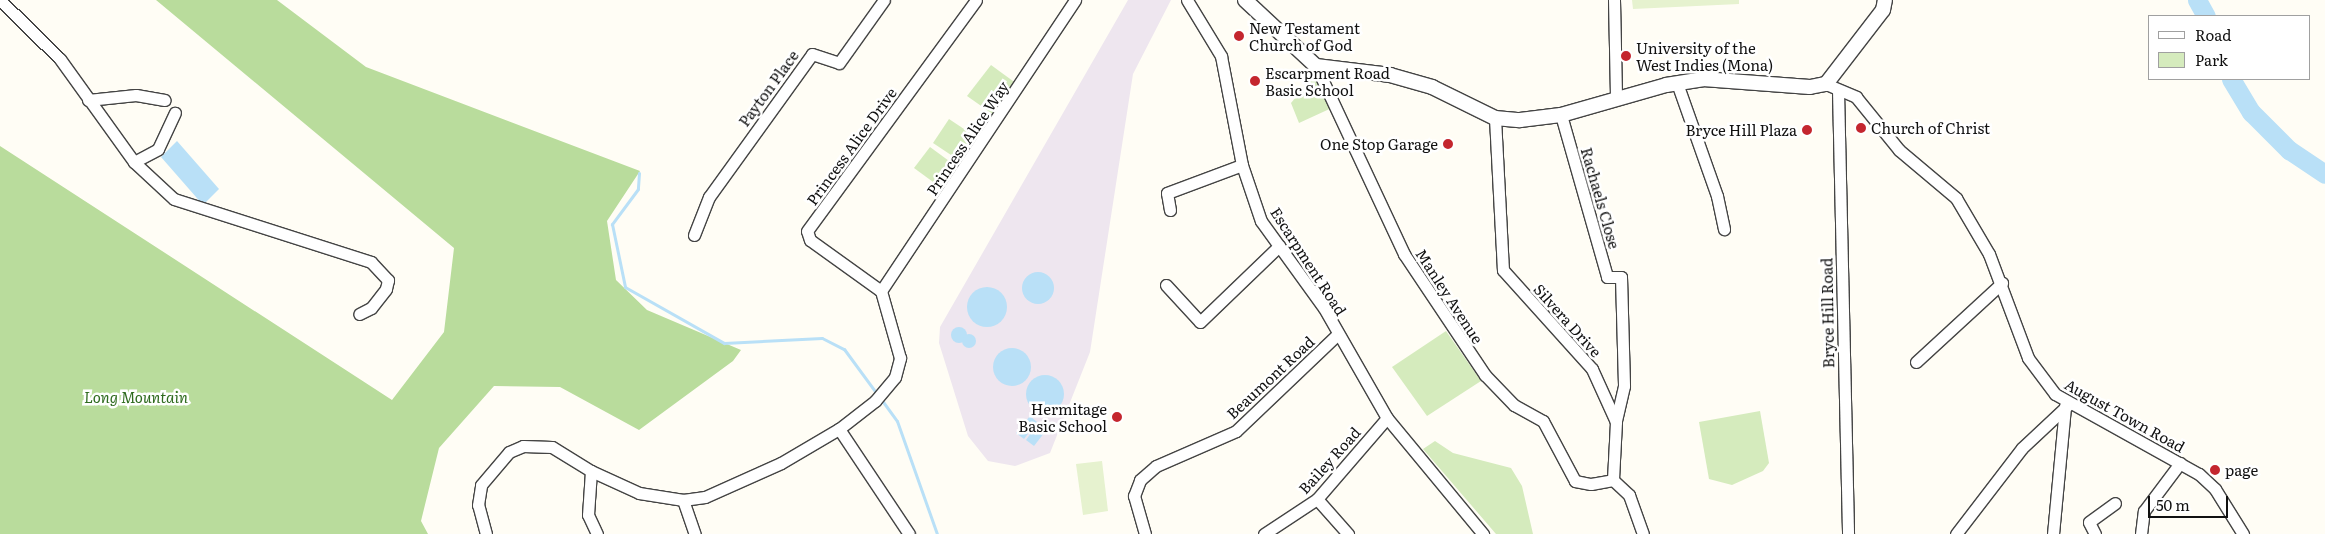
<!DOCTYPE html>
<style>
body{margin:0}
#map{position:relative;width:2325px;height:534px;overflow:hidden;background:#fffdf5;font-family:Literata,serif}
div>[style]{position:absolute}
.industrial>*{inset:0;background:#eee6ef}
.green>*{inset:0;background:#d5ebbd}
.forest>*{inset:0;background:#b9dc9c}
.pitch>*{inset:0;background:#e6f2cf}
.water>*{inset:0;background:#b9e0f7}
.round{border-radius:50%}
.stream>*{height:3px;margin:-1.5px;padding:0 1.5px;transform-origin:1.5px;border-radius:1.5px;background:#b9e0f7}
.river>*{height:19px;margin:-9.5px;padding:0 9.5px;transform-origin:9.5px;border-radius:9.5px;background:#b9e0f7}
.roads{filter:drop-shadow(1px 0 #444) drop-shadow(-1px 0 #444) drop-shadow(0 1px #444) drop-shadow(0 -1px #444)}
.minor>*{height:11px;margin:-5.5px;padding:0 5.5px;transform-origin:5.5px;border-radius:5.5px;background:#fff}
.tertiary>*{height:14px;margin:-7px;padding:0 7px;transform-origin:7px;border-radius:7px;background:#fff}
.dots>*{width:14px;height:14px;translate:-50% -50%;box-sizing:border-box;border:2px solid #fff;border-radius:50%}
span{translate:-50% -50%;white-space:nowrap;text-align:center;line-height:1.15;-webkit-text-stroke:5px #fff;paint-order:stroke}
.poi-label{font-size:15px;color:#111}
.left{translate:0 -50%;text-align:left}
.right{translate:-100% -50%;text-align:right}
.street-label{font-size:15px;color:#111}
.park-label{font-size:15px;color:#2f6b1f;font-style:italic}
.legend{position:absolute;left:2148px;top:15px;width:162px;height:65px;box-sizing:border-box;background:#fff;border:1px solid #a0a0a0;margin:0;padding:6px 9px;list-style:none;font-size:15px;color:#111}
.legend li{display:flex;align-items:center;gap:10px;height:25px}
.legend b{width:25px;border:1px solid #a0a0a0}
.scale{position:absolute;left:2148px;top:496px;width:80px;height:22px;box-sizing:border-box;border:2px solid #111;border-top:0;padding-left:6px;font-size:15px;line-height:18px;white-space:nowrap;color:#111;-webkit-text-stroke:4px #fff;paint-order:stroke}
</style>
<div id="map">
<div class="industrial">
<i style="clip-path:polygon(1128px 0,1171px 0,1133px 74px,1090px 352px,1050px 453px,1015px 466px,988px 461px,968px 436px,939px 343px,940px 327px)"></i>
</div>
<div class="green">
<i style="clip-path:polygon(991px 65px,1017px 84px,994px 115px,967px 96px)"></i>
<i style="clip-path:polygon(1317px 72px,1336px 106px,1299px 123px,1291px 103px)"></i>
<i style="clip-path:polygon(949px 119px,979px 139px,963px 163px,933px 143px)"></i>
<i style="clip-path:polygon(930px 147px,960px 169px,944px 190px,914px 168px)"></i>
<i style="clip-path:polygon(1446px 331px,1481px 381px,1427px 416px,1392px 367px)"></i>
<i style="clip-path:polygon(1760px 411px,1769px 463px,1763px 471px,1732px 485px,1709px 479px,1699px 422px)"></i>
<i style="clip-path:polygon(1435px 441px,1453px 453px,1511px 468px,1522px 486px,1533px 534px,1496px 534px,1423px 449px)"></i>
</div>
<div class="forest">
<i style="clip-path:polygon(156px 0,277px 0,366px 67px,640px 171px,607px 221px,616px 280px,647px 310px,741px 350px,733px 361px,639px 430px,560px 387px,494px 386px,439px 448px,421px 521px,428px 534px,0 534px,0 146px,392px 400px,444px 332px,454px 248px)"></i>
</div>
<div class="pitch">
<i style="clip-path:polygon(1632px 0,1739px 0,1739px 4px,1633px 9px)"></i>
<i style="clip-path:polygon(1102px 461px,1108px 511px,1083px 515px,1076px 464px)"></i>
</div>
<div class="water">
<i style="clip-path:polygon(177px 141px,219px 189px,203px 205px,161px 157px)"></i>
<i class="round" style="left:1022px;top:272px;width:32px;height:32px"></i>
<i class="round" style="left:967px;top:287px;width:40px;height:40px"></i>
<i class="round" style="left:951px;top:327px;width:16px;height:16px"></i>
<i class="round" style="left:962px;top:334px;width:14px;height:14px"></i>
<i class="round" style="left:993px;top:348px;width:38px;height:38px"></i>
<i class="round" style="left:1026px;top:375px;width:38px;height:38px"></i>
<i style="clip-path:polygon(1030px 416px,1037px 422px,1024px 439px,1016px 433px)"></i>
<i style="clip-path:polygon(1039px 422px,1048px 428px,1034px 446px,1026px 440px)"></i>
</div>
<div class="stream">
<i style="left:2201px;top:3px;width:3px;rotate:-72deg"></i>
<i style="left:639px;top:173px;width:16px;rotate:94deg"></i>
<i style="left:638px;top:189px;width:44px;rotate:126.6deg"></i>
<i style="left:612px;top:224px;width:64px;rotate:78.3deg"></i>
<i style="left:625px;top:287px;width:114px;rotate:29.5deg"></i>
<i style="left:724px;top:343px;width:98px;rotate:-2.9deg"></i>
<i style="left:822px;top:338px;width:25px;rotate:27deg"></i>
<i style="left:844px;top:349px;width:56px;rotate:53.7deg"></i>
<i style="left:881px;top:399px;width:27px;rotate:54deg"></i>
<i style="left:897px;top:421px;width:120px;rotate:70.5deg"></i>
</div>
<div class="river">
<i style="left:2197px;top:0;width:18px;rotate:61deg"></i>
<i style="left:2231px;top:79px;width:39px;rotate:59deg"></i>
<i style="left:2251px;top:112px;width:54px;rotate:45deg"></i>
<i style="left:2289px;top:150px;width:43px;rotate:33.7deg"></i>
</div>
<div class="roads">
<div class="minor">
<i style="left:0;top:0;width:84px;rotate:44.5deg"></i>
<i style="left:60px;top:59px;width:127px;rotate:54.3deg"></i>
<i style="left:134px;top:162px;width:27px;rotate:-28deg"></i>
<i style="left:158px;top:149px;width:40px;rotate:-65deg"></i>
<i style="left:1187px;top:0;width:66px;rotate:58.7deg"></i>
<i style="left:1221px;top:56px;width:111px;rotate:79.1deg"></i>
<i style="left:1242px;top:165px;width:59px;rotate:71.3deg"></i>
<i style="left:1261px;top:221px;width:107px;rotate:54.1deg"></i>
<i style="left:1324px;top:308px;width:127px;rotate:60.2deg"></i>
<i style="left:1387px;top:418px;width:151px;rotate:50.4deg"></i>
<i style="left:1614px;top:0;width:98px;rotate:88.8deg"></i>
<i style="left:1316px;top:66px;width:208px;rotate:64.9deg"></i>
<i style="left:1404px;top:254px;width:146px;rotate:56.2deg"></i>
<i style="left:1485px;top:375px;width:42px;rotate:46deg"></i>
<i style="left:1514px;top:405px;width:33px;rotate:29deg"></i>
<i style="left:1543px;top:421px;width:68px;rotate:61.9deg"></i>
<i style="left:1575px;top:481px;width:16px;rotate:11deg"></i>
<i style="left:1591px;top:484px;width:22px;rotate:-10deg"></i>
<i style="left:1677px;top:83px;width:120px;rotate:70.5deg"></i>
<i style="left:1717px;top:196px;width:34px;rotate:78deg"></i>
<i style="left:1826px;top:84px;width:33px;rotate:23deg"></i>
<i style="left:1856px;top:97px;width:68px;rotate:50.9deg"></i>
<i style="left:1899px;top:150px;width:75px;rotate:40.1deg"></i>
<i style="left:1956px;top:198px;width:65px;rotate:59.5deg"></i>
<i style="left:1989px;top:254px;width:111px;rotate:69.4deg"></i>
<i style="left:2028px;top:358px;width:45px;rotate:53.1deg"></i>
<i style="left:2055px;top:394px;width:165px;rotate:29.1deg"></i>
<i style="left:2199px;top:474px;width:22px;rotate:43deg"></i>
<i style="left:2215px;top:489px;width:53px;rotate:58.1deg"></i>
<i style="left:1838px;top:90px;width:444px;rotate:88.7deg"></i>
<i style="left:88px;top:100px;width:48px;rotate:-5.9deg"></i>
<i style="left:136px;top:95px;width:29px;rotate:10deg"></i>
<i style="left:1561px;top:115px;width:168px;rotate:74.1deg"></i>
<i style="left:1607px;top:277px;width:14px"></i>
<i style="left:1621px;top:277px;width:109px;rotate:88.4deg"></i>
<i style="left:1624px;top:386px;width:37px;rotate:103deg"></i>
<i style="left:1495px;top:118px;width:152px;rotate:87deg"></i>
<i style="left:1503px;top:270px;width:133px;rotate:48deg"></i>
<i style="left:1592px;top:369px;width:58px;rotate:65.6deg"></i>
<i style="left:1616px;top:422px;width:58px;rotate:93deg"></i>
<i style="left:1613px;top:480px;width:22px;rotate:43deg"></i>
<i style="left:1629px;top:495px;width:41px;rotate:70.3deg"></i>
<i style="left:134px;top:162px;width:54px;rotate:42.8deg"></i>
<i style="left:174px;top:199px;width:207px;rotate:17.7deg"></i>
<i style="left:371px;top:262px;width:25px;rotate:47deg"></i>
<i style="left:388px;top:280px;width:9px;rotate:103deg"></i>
<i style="left:386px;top:289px;width:24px;rotate:128deg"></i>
<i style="left:371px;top:308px;width:13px;rotate:153deg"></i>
<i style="left:1170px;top:210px;width:17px;rotate:-100deg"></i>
<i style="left:1167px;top:193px;width:80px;rotate:-20.5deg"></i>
<i style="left:694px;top:235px;width:41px;rotate:-68.5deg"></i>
<i style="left:709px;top:197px;width:176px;rotate:-54.2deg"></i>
<i style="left:812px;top:54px;width:28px;rotate:18deg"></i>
<i style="left:839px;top:63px;width:77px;rotate:-54.5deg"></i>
<i style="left:1166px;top:285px;width:50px;rotate:47.4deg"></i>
<i style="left:1200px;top:322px;width:110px;rotate:-43.9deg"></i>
<i style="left:881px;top:291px;width:87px;rotate:-144.3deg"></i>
<i style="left:810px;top:240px;width:9px;rotate:-108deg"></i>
<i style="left:807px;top:231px;width:286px;rotate:-53.8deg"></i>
<i style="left:881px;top:291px;width:350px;rotate:-56.3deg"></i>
<i style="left:1916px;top:362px;width:117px;rotate:-42.6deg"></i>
<i style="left:839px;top:429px;width:126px;rotate:56.3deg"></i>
<i style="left:1317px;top:499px;width:47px;rotate:48.5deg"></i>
<i style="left:683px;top:500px;width:36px;rotate:71deg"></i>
<i style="left:486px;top:534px;width:30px;rotate:-105deg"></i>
<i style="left:478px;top:505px;width:20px;rotate:-81deg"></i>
<i style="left:481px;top:485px;width:43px;rotate:-49.7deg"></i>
<i style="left:509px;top:452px;width:15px;rotate:-23deg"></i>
<i style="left:523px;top:446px;width:29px;rotate:2deg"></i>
<i style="left:552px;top:447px;width:46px;rotate:31.6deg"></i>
<i style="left:597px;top:534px;width:21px;rotate:-115deg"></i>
<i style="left:588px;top:515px;width:44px;rotate:-86.1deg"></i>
<i style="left:591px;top:471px;width:53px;rotate:24.6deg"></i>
<i style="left:639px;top:493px;width:45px;rotate:9deg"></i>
<i style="left:683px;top:500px;width:22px;rotate:-8deg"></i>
<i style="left:705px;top:497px;width:83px;rotate:-24.1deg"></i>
<i style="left:781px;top:463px;width:67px;rotate:-30.4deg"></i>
<i style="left:839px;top:429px;width:46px;rotate:-37.9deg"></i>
<i style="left:875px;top:401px;width:31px;rotate:-50deg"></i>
<i style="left:895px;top:377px;width:20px;rotate:-75deg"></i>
<i style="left:900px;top:358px;width:70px;rotate:-105.8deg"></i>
<i style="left:1145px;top:534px;width:40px;rotate:-106deg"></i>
<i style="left:1134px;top:496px;width:17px;rotate:-69deg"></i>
<i style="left:1140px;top:480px;width:21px;rotate:-41deg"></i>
<i style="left:1156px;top:466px;width:87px;rotate:-23.6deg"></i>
<i style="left:1236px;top:431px;width:141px;rotate:-43.6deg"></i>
<i style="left:1264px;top:534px;width:64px;rotate:-33.4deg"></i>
<i style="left:1317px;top:499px;width:107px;rotate:-49.2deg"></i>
<i style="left:1956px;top:534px;width:108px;rotate:-52.5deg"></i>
<i style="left:2022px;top:448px;width:64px;rotate:-43.1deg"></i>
<i style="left:2053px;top:534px;width:129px;rotate:-84.6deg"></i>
<i style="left:2095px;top:534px;width:13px;rotate:-117deg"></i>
<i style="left:2089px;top:522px;width:32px;rotate:-36deg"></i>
<i style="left:2141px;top:534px;width:23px;rotate:-83deg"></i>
<i style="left:2144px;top:511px;width:60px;rotate:-53.1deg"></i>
</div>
<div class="tertiary">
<i style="left:1245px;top:0;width:97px;rotate:42.9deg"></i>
<i style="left:1316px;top:66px;width:75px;rotate:6.9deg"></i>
<i style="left:1390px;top:75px;width:44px;rotate:15.9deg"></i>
<i style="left:1432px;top:87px;width:70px;rotate:26.2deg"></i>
<i style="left:1495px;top:118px;width:25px;rotate:5deg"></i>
<i style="left:1520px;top:120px;width:41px;rotate:-7deg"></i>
<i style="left:1561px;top:115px;width:109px;rotate:-15.9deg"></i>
<i style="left:1666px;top:85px;width:37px;rotate:-9deg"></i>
<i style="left:1703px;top:79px;width:107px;rotate:4.3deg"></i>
<i style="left:1810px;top:87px;width:16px;rotate:-11deg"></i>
<i style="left:1826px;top:84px;width:93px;rotate:-52.4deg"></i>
<i style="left:1883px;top:10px;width:10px;rotate:-79deg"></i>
</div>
</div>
<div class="dots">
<i style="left:1239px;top:36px;background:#c4262e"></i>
<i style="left:1626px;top:56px;background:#c4262e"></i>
<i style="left:1255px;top:81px;background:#c4262e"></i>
<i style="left:1861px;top:128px;background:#c4262e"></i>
<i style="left:1807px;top:130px;background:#c4262e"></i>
<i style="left:1448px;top:144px;background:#c4262e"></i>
<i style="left:1117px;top:417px;background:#c4262e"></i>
<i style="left:2215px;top:470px;background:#c4262e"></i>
</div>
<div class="poi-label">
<span class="left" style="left:1249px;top:36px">New Testament<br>Church of God</span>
<span class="left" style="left:1636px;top:56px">University of the<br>West Indies (Mona)</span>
<span class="left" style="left:1265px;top:81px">Escarpment Road<br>Basic School</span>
<span class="left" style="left:1871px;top:128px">Church of Christ</span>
<span class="right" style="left:1797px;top:130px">Bryce Hill Plaza</span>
<span class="right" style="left:1438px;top:144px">One Stop Garage</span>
<span class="right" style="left:1107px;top:417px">Hermitage<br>Basic School</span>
<span class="left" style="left:2225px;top:470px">page</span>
</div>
<div class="street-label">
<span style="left:768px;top:88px;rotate:-54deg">Payton Place</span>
<span style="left:967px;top:138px;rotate:-56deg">Princess Alice Way</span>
<span style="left:851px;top:146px;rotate:-54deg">Princess Alice Drive</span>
<span style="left:1601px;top:198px;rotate:74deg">Rachaels Close</span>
<span style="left:1309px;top:261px;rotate:57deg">Escarpment Road</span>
<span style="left:1450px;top:296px;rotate:57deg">Manley Avenue</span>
<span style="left:1827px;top:313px;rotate:-91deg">Bryce Hill Road</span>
<span style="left:1568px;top:320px;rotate:48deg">Silvera Drive</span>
<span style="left:1270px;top:377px;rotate:-43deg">Beaumont Road</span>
<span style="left:2125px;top:415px;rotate:29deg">August Town Road</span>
<span style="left:1329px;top:460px;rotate:-48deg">Bailey Road</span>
</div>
<div class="park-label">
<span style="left:136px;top:397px">Long Mountain</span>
</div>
<ul class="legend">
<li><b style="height:6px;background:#fff"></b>Road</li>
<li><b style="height:14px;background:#d5ebbd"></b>Park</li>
</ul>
<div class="scale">50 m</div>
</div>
